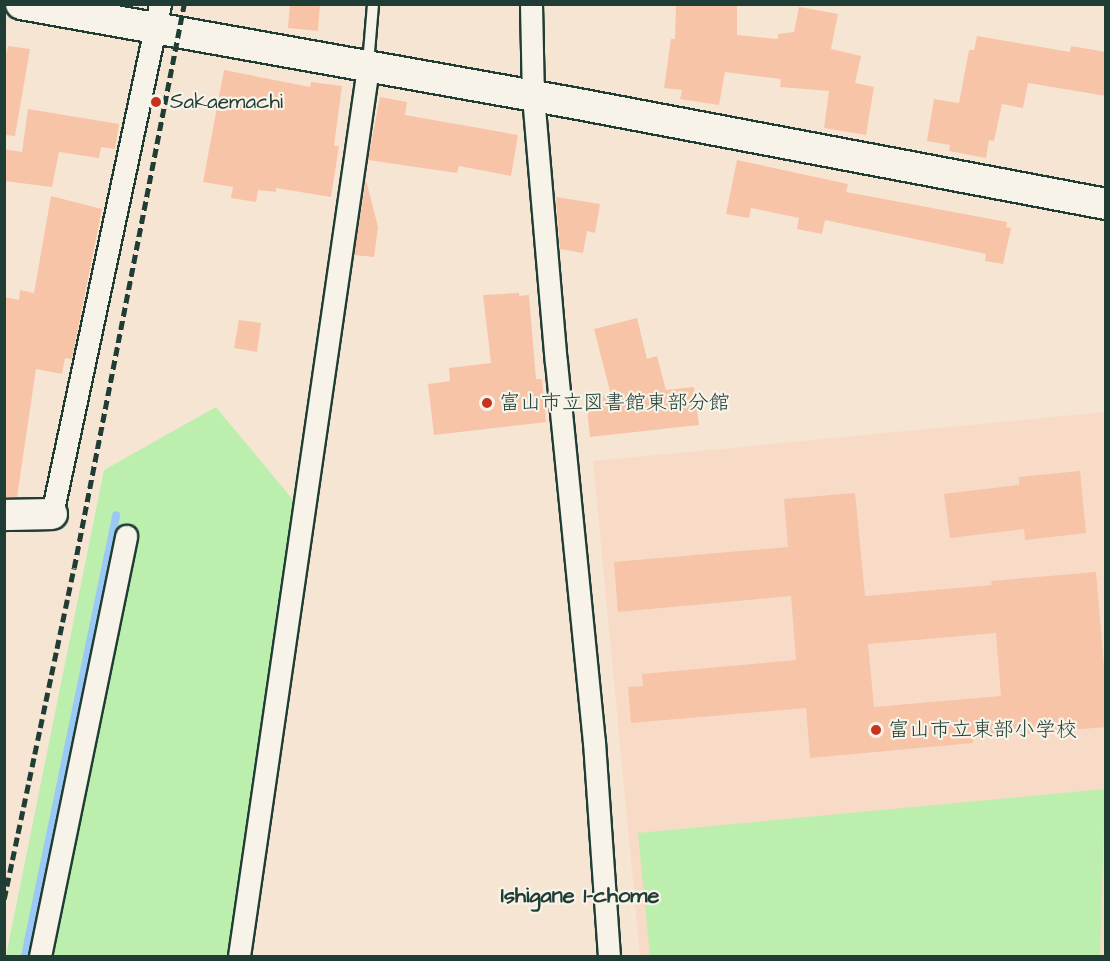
<!DOCTYPE html>
<meta charset="utf-8">
<style>
body{margin:0}
#map{position:relative;width:1110px;height:961px;overflow:hidden;background:#f7e5d4;font-family:"Architects Daughter","Klee One",sans-serif}
div>[style]{position:absolute}
.built>*{inset:0;background:#f7dbc6}
.green>*{inset:0;background:#bceead}
.stream>*{height:8px;margin:-4px;padding:0 4px;transform-origin:4px;border-radius:4px;background:#9cc8f6}
.building>*{inset:0;background:#f7c4a7}
.roads{filter:drop-shadow(2px 0 #1f3d34) drop-shadow(-2px 0 #1f3d34) drop-shadow(0 2px #1f3d34) drop-shadow(0 -2px #1f3d34)}
.lane>*{height:10px;margin:-5px;padding:0 5px;transform-origin:5px;border-radius:5px;background:#f7f3e8}
.street>*{height:21px;margin:-10.5px;padding:0 10.5px;transform-origin:10.5px;border-radius:10.5px;background:#f7f3e8}
.secondary>*{height:30px;margin:-15px;padding:0 15px;transform-origin:15px;border-radius:15px;background:#f7f3e8}
.rail>*{height:4.5px;margin-top:-2.25px;transform-origin:0;background:repeating-linear-gradient(90deg,#1f3d34 0 9px,transparent 0 13.5px)}
.dots>*{width:16px;height:16px;translate:-50% -50%;box-sizing:border-box;border:3px solid #f7f3e8;border-radius:50%}
span{translate:-50% -50%;white-space:nowrap;text-align:center;line-height:1.15;-webkit-text-stroke:4.5px #f7f3e8;paint-order:stroke}
.poi-label{font-size:21px;color:#1f3d34}
.left{translate:0 -50%;text-align:left}
.neighbourhood-label{font-size:22px;color:#1f3d34;font-weight:700}
.frame{position:absolute;inset:0;border:6px solid #1f3d34;pointer-events:none}
</style>
<div id="map">
<div class="built">
<i style="clip-path:polygon(1105px 412px,1105px 956px,640px 956px,593px 461px)"></i>
</div>
<div class="green">
<i style="clip-path:polygon(216px 407px,298px 506px,229px 956px,6px 956px,104px 470px)"></i>
<i style="clip-path:polygon(1105px 789px,1100px 956px,650px 956px,638px 833px)"></i>
</div>
<div class="stream">
<i style="left:25px;top:956px;width:450px;rotate:-78.3deg"></i>
</div>
<div class="building">
<i style="clip-path:polygon(290px 4px,320px 4px,318px 31px,288px 28px)"></i>
<i style="clip-path:polygon(676px 4px,737px 4px,737px 35px,778px 39px,778px 34px,794px 32px,799px 7px,838px 14px,831px 49px,861px 56px,855px 83px,874px 87px,866px 135px,824px 128px,829px 91px,780px 87px,781px 79px,725px 72px,719px 105px,680px 99px,682px 90px,664px 88px,671px 39px,675px 39px)"></i>
<i style="clip-path:polygon(977px 36px,1070px 52px,1071px 46px,1106px 52px,1106px 96px,1028px 83px,1023px 108px,1002px 104px,994px 141px,989px 140px,986px 158px,949px 151px,950px 145px,927px 141px,934px 99px,959px 103px,969px 50px,974px 50px)"></i>
<i style="clip-path:polygon(8px 46px,30px 49px,15px 136px,4px 135px,4px 62px)"></i>
<i style="clip-path:polygon(224px 70px,310px 87px,311px 82px,342px 86px,334px 146px,339px 146px,331px 197px,276px 188px,276px 192px,258px 190px,256px 202px,231px 198px,233px 187px,203px 182px)"></i>
<i style="clip-path:polygon(380px 97px,407px 102px,405px 115px,518px 135px,511px 176px,459px 166px,457px 173px,368px 160px)"></i>
<i style="clip-path:polygon(28px 109px,119px 124px,115px 149px,101px 147px,99px 158px,59px 152px,52px 187px,4px 181px,4px 149px,22px 152px)"></i>
<i style="clip-path:polygon(737px 160px,848px 184px,846px 192px,1007px 222px,1006px 227px,1011px 228px,1003px 264px,985px 261px,986px 254px,825px 220px,822px 234px,797px 229px,799px 218px,751px 208px,749px 218px,726px 214px)"></i>
<i style="clip-path:polygon(366px 180px,378px 227px,374px 257px,354px 255px)"></i>
<i style="clip-path:polygon(51px 196px,102px 209px,72px 359px,65px 358px,62px 374px,36px 369px,17px 497px,4px 498px,4px 297px,19px 300px,20px 290px,34px 293px)"></i>
<i style="clip-path:polygon(556px 197px,600px 204px,595px 233px,587px 231px,583px 253px,560px 249px)"></i>
<i style="clip-path:polygon(519px 293px,519px 296px,529px 295px,536px 379px,542px 379px,546px 422px,434px 435px,428px 384px,450px 381px,449px 368px,491px 363px,483px 295px)"></i>
<i style="clip-path:polygon(637px 318px,647px 359px,657px 356px,666px 390px,694px 387px,699px 425px,590px 437px,586px 398px,611px 395px,594px 329px)"></i>
<i style="clip-path:polygon(239px 320px,261px 323px,257px 352px,234px 348px)"></i>
<i style="clip-path:polygon(1080px 471px,1086px 533px,1025px 540px,1024px 529px,950px 538px,944px 494px,1019px 485px,1019px 477px)"></i>
<i style="clip-path:polygon(evenodd,855px 493px,865px 596px,992px 585px,991px 581px,1096px 572px,1106px 689px,1106px 727px,973px 738px,973px 743px,810px 758px,806px 708px,631px 723px,628px 687px,643px 686px,642px 674px,796px 660px,791px 596px,618px 612px,614px 562px,788px 547px,784px 499px,855px 493px,996px 633px,1001px 696px,874px 707px,868px 644px,996px 633px)"></i>
</div>
<div class="roads">
<div class="lane">
<i style="left:368px;top:64px;width:60px;rotate:-85.2deg"></i>
</div>
<div class="street">
<i style="left:531px;top:4px;width:92px;rotate:88.8deg"></i>
<i style="left:533px;top:96px;width:267px;rotate:85.1deg"></i>
<i style="left:556px;top:362px;width:382px;rotate:84.3deg"></i>
<i style="left:594px;top:742px;width:215px;rotate:86deg"></i>
<i style="left:52px;top:514px;width:521px;rotate:-78.04deg"></i>
<i style="left:40px;top:956px;width:429px;rotate:-78.4deg"></i>
<i style="left:239px;top:956px;width:898px;rotate:-81.74deg"></i>
</div>
<div class="secondary">
<i style="left:21px;top:4px;width:561px;rotate:10.17deg"></i>
<i style="left:573px;top:103px;width:542px;rotate:10.73deg"></i>
<i style="left:4px;top:515px;width:48px;rotate:-1.2deg"></i>
</div>
</div>
<div class="rail">
<i style="left:4px;top:899px;width:338px;rotate:-78.1deg"></i>
<i style="left:74px;top:568px;width:575px;rotate:-78.96deg"></i>
</div>
<div class="dots">
<i style="left:156px;top:102px;background:#c8321e"></i>
<i style="left:487px;top:403px;background:#c8321e"></i>
<i style="left:876px;top:730px;background:#c8321e"></i>
</div>
<div class="poi-label">
<span class="left" style="left:170px;top:102px">Sakaemachi</span>
<span class="left" style="left:499px;top:403px">富山市立図書館東部分館</span>
<span class="left" style="left:888px;top:730px">富山市立東部小学校</span>
</div>
<div class="neighbourhood-label">
<span style="left:580px;top:896px">Ishigane 1-chome</span>
</div>
<div class="frame"></div>
</div>
